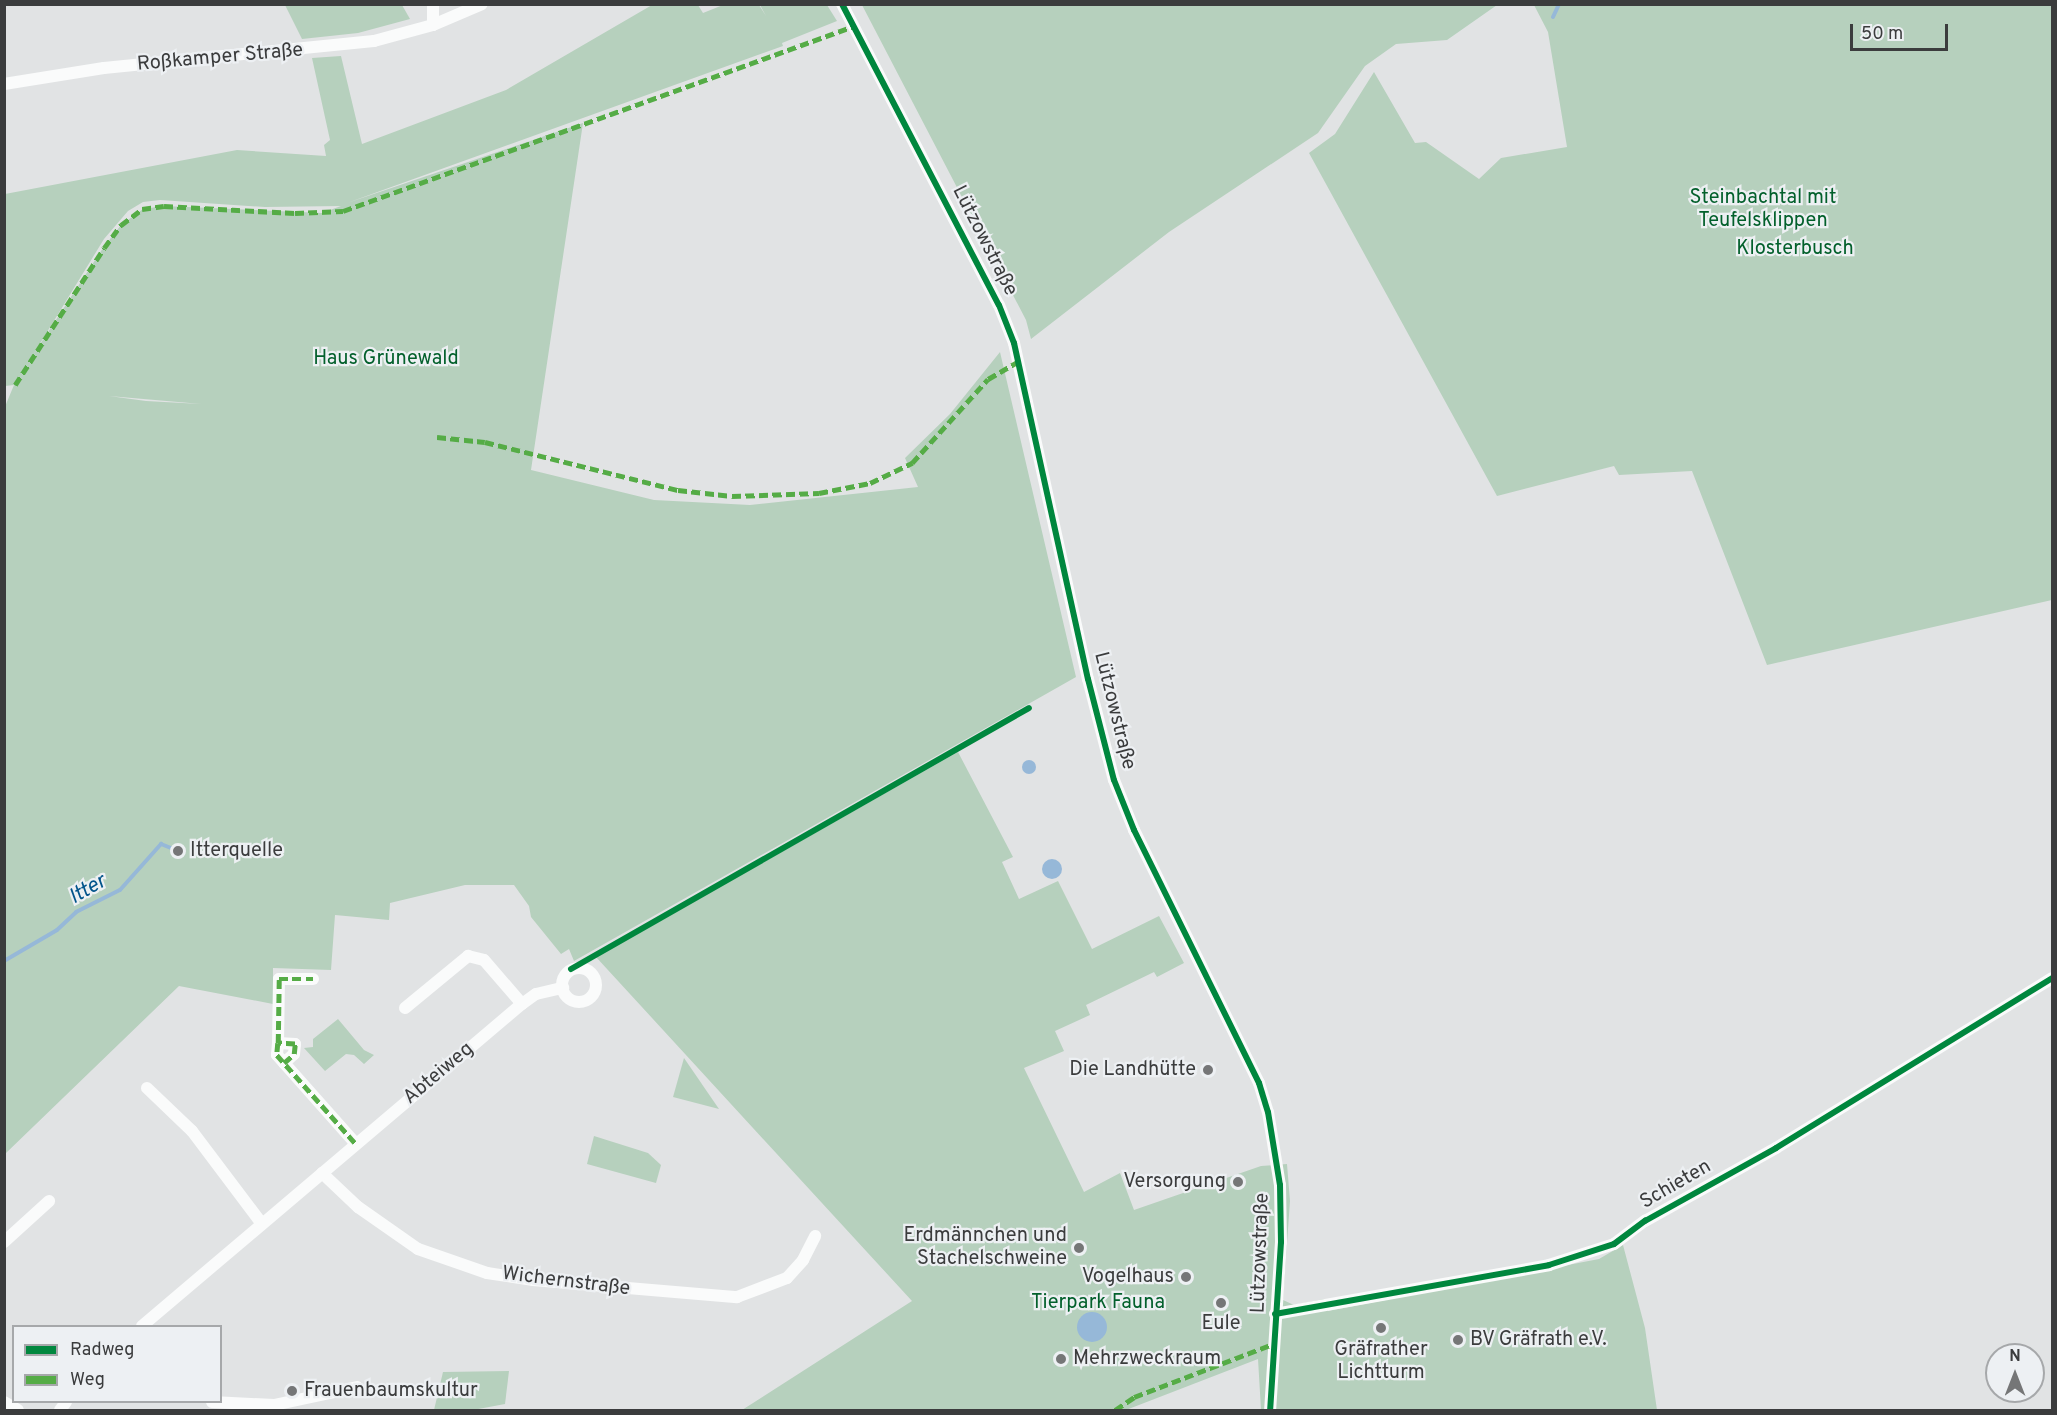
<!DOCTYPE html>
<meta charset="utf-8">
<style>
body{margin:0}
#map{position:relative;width:2057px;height:1415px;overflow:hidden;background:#e1e3e4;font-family:Overpass,sans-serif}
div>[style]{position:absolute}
.green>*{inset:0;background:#b6d0bd}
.water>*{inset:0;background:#96b8d8}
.round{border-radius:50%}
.stream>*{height:4px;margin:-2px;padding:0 2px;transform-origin:2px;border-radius:2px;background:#96b8d8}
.minor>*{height:12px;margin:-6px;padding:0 6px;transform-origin:6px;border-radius:6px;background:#fafbfb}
.minor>.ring{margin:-6px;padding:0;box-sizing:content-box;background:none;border:12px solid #fafbfb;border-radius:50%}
.quiet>*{height:4.5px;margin-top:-2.25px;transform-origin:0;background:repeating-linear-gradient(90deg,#55ac46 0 9px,transparent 0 13.5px)}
.cycleway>*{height:6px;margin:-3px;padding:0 3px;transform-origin:3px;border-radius:3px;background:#00873e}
.dots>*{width:16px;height:16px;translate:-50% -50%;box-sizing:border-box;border:3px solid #edf0f3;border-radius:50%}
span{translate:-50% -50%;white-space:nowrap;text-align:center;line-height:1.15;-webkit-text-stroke:4.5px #edf0f3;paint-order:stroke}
.street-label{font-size:20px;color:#3b3c3d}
.park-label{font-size:20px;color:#03602c}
.poi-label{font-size:20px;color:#3b3c3d}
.left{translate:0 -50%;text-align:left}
.right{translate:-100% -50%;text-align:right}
.water-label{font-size:21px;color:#02548b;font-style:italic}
.frame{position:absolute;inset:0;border:6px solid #3b3c3d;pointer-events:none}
.legend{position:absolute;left:12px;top:1325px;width:210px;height:78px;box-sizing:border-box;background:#edf0f3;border:2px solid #a6a8aa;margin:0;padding:8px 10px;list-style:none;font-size:18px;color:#3b3c3d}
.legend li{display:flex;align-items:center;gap:12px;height:30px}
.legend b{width:30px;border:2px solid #a6a8aa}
.north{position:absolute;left:1985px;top:1343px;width:60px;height:60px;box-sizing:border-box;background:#edf0f3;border:2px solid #a6a8aa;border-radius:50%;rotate:0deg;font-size:16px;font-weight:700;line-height:24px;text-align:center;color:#3b3c3d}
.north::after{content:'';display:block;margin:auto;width:21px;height:27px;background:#757677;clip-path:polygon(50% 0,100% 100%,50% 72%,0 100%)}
.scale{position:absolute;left:1850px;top:24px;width:98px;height:27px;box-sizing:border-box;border:3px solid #3b3c3d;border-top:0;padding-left:8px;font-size:18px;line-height:21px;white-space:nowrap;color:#3b3c3d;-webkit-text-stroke:4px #edf0f3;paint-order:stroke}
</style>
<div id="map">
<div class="green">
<i style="clip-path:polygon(285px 5px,402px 5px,410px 19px,358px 33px,302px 39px)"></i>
<i style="clip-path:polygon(evenodd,652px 5px,698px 5px,703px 13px,723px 5px,759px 5px,766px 16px,760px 5px,827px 5px,837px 21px,782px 43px,783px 46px,347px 203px,583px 123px,531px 470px,654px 500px,750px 505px,918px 487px,905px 458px,950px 414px,1000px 352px,1076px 677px,574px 961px,569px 949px,561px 954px,531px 917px,529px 906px,514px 885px,465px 885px,390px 903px,389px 920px,335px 915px,331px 970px,273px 968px,273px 1004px,179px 986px,5px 1154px,4px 409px,14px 385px,5px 386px,5px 194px,237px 150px,326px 156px,324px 145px,330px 140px,312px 58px,341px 56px,362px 144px,506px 90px,652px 5px,160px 200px,265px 207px,341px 206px,322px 213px,164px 206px,143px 209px,121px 225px,103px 248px,33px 355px,104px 239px,128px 211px,143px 202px,160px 200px,652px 5px,109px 396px,201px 404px,146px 401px,109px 396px)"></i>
<i style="clip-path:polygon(862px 5px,1497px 5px,1447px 40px,1396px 44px,1365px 66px,1318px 133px,1169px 232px,1031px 339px,1026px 320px)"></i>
<i style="clip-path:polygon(1534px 5px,2052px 5px,2052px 600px,1767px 665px,1692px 471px,1619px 475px,1614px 466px,1497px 496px,1309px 153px,1335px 134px,1374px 72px,1415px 143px,1426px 142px,1479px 179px,1501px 158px,1567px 147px,1548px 32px)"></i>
<i style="clip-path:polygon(958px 752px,1013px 857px,1002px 862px,1019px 899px,1058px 881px,1092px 949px,1159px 916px,1184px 963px,1157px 977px,1154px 972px,1086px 1005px,1090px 1015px,1055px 1031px,1064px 1051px,1024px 1068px,1084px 1192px,1120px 1173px,1134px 1210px,1261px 1166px,1287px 1164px,1290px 1201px,1283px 1300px,1294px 1305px,1324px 1299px,1328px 1311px,1599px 1259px,1623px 1245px,1645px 1328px,1657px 1410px,1261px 1410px,1258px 1359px,1126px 1410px,742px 1410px,912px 1301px,596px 957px)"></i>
<i style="clip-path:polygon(338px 1019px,364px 1050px,374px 1055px,364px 1064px,354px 1055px,346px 1054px,325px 1071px,304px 1048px,313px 1047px,313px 1039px)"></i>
<i style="clip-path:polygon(684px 1058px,719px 1109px,673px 1097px)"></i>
<i style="clip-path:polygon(594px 1136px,648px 1153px,661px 1165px,656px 1183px,587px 1164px)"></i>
<i style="clip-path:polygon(509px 1371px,505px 1404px,473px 1410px,434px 1410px,443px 1372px)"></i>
</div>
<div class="water">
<i class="round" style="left:1022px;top:760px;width:14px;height:14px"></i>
<i class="round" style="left:1042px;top:859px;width:20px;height:20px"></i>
<i class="round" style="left:1077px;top:1312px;width:30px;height:30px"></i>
</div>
<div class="stream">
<i style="left:1553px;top:17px;width:14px;rotate:-65deg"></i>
<i style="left:4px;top:961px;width:61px;rotate:-30.3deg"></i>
<i style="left:57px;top:930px;width:26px;rotate:-43deg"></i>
<i style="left:76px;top:912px;width:49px;rotate:-26.6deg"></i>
<i style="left:120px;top:890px;width:62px;rotate:-48.3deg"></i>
<i style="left:161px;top:844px;width:18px;rotate:22deg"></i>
</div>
<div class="minor">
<i style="left:433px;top:4px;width:21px;rotate:90deg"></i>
<i style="left:842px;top:4px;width:339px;rotate:62.5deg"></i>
<i style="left:999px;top:305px;width:41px;rotate:68.5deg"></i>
<i style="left:1014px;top:343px;width:344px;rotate:77.6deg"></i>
<i style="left:1088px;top:679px;width:104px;rotate:75.6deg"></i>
<i style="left:1114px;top:780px;width:54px;rotate:68.2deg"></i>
<i style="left:1134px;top:830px;width:282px;rotate:63.7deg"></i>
<i style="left:1259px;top:1083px;width:30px;rotate:73deg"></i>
<i style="left:1268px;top:1112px;width:74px;rotate:80.7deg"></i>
<i style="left:1280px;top:1185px;width:57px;rotate:89deg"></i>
<i style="left:1281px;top:1242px;width:168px;rotate:93.7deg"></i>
<i style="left:4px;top:84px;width:101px;rotate:-9.1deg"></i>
<i style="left:104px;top:68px;width:271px;rotate:-5.7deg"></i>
<i style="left:374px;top:41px;width:61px;rotate:-15.2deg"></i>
<i style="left:433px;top:25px;width:53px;rotate:-23.2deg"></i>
<i class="ring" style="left:562px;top:968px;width:22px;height:22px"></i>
<i style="left:405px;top:1008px;width:82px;rotate:-39.5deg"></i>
<i style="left:468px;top:956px;width:16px;rotate:14deg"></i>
<i style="left:484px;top:960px;width:58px;rotate:49.2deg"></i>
<i style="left:278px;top:1043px;width:64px;rotate:-89.1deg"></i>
<i style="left:279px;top:979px;width:34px"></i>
<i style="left:284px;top:1063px;width:13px;rotate:-42deg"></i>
<i style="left:294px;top:1054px;width:10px;rotate:-84deg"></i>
<i style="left:295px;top:1044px;width:17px;rotate:-177deg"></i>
<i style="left:278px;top:1043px;width:12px;rotate:95deg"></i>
<i style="left:277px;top:1055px;width:119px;rotate:48.4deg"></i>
<i style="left:147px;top:1088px;width:62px;rotate:43.7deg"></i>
<i style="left:192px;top:1131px;width:116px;rotate:53deg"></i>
<i style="left:322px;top:1173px;width:50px;rotate:43.4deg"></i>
<i style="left:358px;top:1207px;width:73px;rotate:35deg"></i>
<i style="left:418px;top:1249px;width:73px;rotate:19.2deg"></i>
<i style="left:487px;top:1273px;width:47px;rotate:8.7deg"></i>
<i style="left:533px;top:1280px;width:205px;rotate:4.8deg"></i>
<i style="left:737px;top:1297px;width:53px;rotate:-20.8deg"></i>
<i style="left:787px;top:1278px;width:24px;rotate:-48deg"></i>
<i style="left:803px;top:1260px;width:27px;rotate:-63deg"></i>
<i style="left:4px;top:1242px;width:61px;rotate:-42.3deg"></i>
<i style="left:1275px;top:1314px;width:278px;rotate:-10.1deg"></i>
<i style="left:1549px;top:1265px;width:68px;rotate:-17.9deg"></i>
<i style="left:1614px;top:1244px;width:39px;rotate:-37deg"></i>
<i style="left:1645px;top:1221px;width:150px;rotate:-29.1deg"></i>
<i style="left:1776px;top:1148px;width:324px;rotate:-31.6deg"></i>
<i style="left:142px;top:1326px;width:498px;rotate:-40.3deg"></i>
<i style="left:522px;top:1004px;width:17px;rotate:-36deg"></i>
<i style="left:536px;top:994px;width:28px;rotate:-13deg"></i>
<i style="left:4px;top:1402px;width:16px;rotate:30deg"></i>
<i style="left:212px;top:1402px;width:62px;rotate:2.8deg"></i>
<i style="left:274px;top:1405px;width:85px;rotate:-12.2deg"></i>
<i style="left:60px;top:1410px;width:10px;rotate:-53deg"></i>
</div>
<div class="quiet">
<i style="left:15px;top:385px;width:163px;rotate:-57deg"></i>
<i style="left:104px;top:248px;width:29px;rotate:-54deg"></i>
<i style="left:121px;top:225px;width:26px;rotate:-37deg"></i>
<i style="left:142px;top:209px;width:22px;rotate:-8deg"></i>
<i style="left:164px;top:206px;width:131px;rotate:3.1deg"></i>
<i style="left:295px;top:213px;width:48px;rotate:-2.4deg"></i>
<i style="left:343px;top:211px;width:543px;rotate:-19.9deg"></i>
<i style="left:437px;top:437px;width:48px;rotate:5.9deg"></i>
<i style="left:485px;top:442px;width:199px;rotate:14deg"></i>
<i style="left:678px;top:490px;width:54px;rotate:6.3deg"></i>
<i style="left:732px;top:496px;width:87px;rotate:-2deg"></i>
<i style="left:819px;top:493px;width:52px;rotate:-11.1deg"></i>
<i style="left:870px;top:483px;width:47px;rotate:-25.5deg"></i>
<i style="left:912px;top:463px;width:113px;rotate:-47.9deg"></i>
<i style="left:988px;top:379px;width:34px;rotate:-30deg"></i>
<i style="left:278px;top:1043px;width:64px;rotate:-89.1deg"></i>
<i style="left:279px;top:979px;width:34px"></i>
<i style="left:284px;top:1063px;width:13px;rotate:-42deg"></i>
<i style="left:294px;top:1054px;width:10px;rotate:-84deg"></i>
<i style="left:295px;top:1044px;width:17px;rotate:-177deg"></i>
<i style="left:278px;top:1043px;width:12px;rotate:95deg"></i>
<i style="left:277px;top:1055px;width:119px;rotate:48.4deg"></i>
<i style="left:1115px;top:1410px;width:23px;rotate:-34deg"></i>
<i style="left:1134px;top:1397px;width:149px;rotate:-20.9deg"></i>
</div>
<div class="cycleway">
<i style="left:842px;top:4px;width:339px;rotate:62.5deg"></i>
<i style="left:999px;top:305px;width:41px;rotate:68.5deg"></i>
<i style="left:1014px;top:343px;width:344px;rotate:77.6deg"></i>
<i style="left:1088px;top:679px;width:104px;rotate:75.6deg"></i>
<i style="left:1114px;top:780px;width:54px;rotate:68.2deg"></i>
<i style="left:1134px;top:830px;width:282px;rotate:63.7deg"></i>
<i style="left:1259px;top:1083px;width:30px;rotate:73deg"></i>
<i style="left:1268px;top:1112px;width:74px;rotate:80.7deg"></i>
<i style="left:1280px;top:1185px;width:57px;rotate:89deg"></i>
<i style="left:1281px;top:1242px;width:168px;rotate:93.7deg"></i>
<i style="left:571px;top:969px;width:527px;rotate:-29.68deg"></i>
<i style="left:1275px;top:1314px;width:278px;rotate:-10.1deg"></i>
<i style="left:1549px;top:1265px;width:68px;rotate:-17.9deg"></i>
<i style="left:1614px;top:1244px;width:39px;rotate:-37deg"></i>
<i style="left:1645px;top:1221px;width:150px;rotate:-29.1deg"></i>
<i style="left:1776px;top:1148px;width:324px;rotate:-31.6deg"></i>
</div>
<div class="dots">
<i style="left:178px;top:851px;background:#757677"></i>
<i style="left:1208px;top:1070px;background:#757677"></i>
<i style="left:1238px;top:1182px;background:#757677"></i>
<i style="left:1079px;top:1248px;background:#757677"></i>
<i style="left:1186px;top:1277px;background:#757677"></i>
<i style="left:1221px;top:1303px;background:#757677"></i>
<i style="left:1381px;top:1328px;background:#757677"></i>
<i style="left:1458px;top:1340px;background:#757677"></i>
<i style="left:1061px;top:1359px;background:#757677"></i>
<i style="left:292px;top:1391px;background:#757677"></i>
</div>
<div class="street-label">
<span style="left:220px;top:58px;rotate:-5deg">Roßkamper Straße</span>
<span style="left:984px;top:241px;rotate:63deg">Lützowstraße</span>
<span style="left:1114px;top:711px;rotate:76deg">Lützowstraße</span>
<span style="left:439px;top:1074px;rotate:-40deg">Abteiweg</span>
<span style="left:1676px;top:1185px;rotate:-30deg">Schieten</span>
<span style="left:1261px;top:1253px;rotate:-88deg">Lützowstraße</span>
<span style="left:566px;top:1282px;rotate:7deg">Wichernstraße</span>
</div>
<div class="park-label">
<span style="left:1763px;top:210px">Steinbachtal mit<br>Teufelsklippen</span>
<span style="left:1795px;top:249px">Klosterbusch</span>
<span style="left:386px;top:359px">Haus Grünewald</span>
<span style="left:1098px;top:1303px">Tierpark Fauna</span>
</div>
<div class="poi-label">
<span class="left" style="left:190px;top:851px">Itterquelle</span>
<span class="right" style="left:1196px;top:1070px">Die Landhütte</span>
<span class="right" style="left:1226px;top:1182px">Versorgung</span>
<span class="right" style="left:1067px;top:1248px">Erdmännchen und<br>Stachelschweine</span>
<span class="right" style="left:1174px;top:1277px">Vogelhaus</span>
<span style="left:1221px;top:1324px">Eule</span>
<span class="left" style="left:1470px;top:1340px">BV Gräfrath e.V.</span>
<span style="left:1381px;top:1362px">Gräfrather<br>Lichtturm</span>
<span class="left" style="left:1073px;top:1359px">Mehrzweckraum</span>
<span class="left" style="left:304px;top:1391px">Frauenbaumskultur</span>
</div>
<div class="water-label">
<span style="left:88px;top:890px;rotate:-30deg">Itter</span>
</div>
<div class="frame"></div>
<ul class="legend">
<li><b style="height:8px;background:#00873e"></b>Radweg</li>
<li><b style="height:8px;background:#55ac46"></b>Weg</li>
</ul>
<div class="north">N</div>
<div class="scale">50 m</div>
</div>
